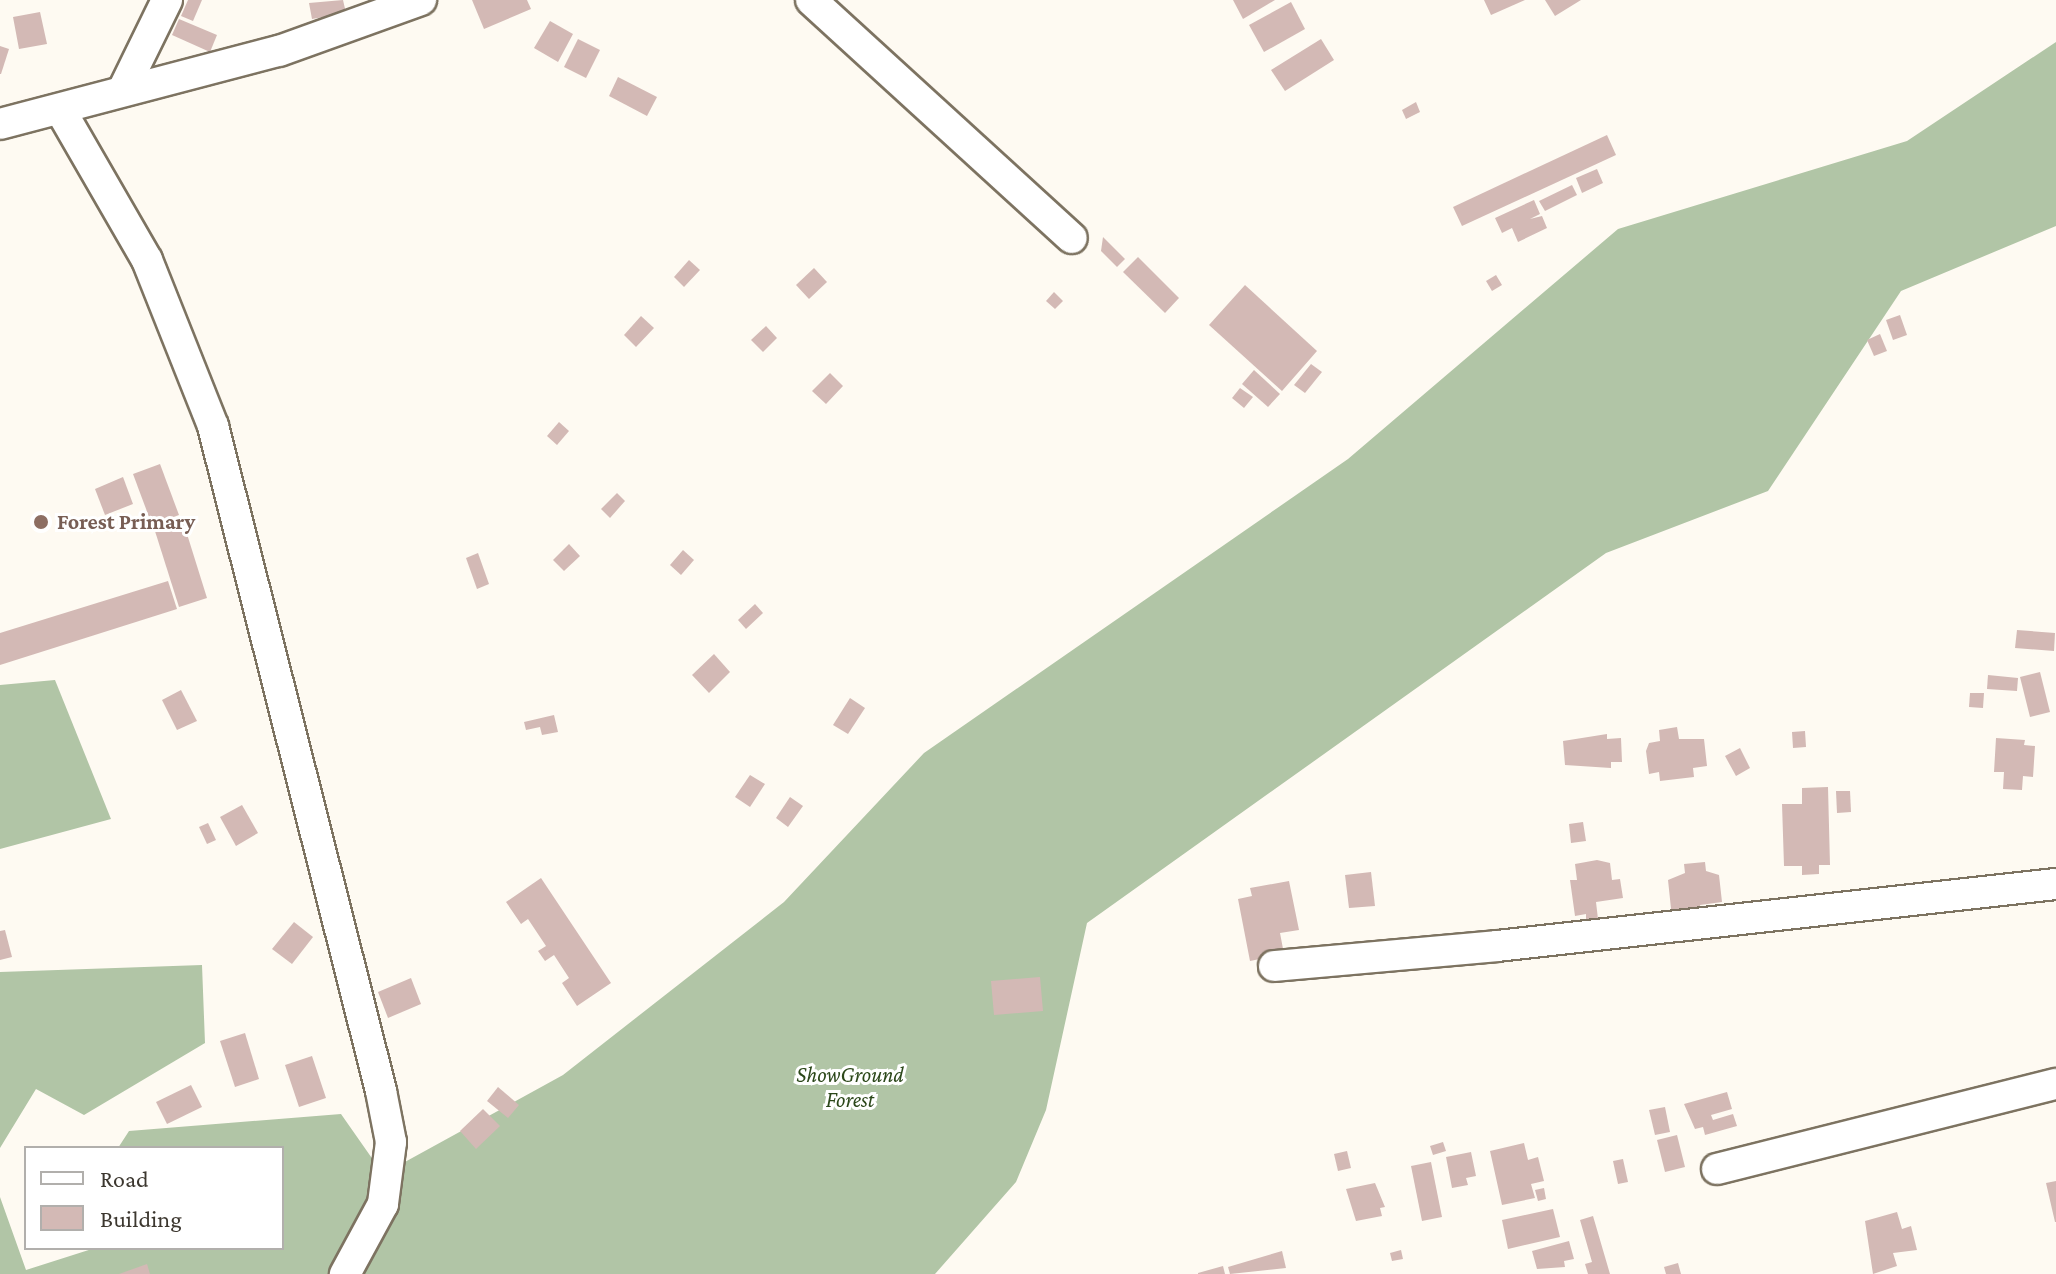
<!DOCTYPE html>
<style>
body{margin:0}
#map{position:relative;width:2056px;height:1274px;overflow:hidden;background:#fefaf2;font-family:"Crimson Pro",serif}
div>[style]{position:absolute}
.forest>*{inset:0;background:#b1c5a6}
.building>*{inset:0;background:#d3b9b5}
.roads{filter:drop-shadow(2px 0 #7d7361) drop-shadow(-2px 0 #7d7361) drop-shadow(0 2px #7d7361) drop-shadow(0 -2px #7d7361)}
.minor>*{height:30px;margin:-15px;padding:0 15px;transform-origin:15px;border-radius:15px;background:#fff}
.dots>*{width:22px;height:22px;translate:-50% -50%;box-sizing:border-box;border:4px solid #fff;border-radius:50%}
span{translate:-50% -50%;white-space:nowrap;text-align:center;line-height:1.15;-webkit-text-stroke:6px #fff;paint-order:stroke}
.education-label{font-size:22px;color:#785e54;font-weight:700}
.left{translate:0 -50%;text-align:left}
.park-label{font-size:22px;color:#2b4719;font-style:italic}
.legend{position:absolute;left:24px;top:1146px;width:260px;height:104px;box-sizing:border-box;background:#fff;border:2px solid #b1afac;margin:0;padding:10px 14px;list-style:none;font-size:24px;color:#3d3830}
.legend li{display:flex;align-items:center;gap:16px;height:40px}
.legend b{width:40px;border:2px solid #b1afac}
</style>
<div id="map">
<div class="forest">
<i style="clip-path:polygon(2056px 42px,2056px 226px,1901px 291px,1768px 491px,1606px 553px,1087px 923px,1046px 1110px,1016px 1182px,935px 1274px,0 1274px,0 1197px,26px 1270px,95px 1248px,282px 1248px,282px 1148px,118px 1148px,129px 1131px,341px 1114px,383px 1174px,563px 1075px,784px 902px,924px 753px,1348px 459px,1618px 229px,1907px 141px)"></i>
<i style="clip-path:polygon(55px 680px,111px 819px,0 849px,0 685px)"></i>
<i style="clip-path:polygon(202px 965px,205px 1043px,84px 1115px,36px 1089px,0 1148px,0 972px)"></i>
</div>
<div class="building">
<i style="clip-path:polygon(188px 0,202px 0,193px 21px,181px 16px)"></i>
<i style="clip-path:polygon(343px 0,346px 13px,312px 19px,309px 3px)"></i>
<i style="clip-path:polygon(472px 0,527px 0,531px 9px,484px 29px)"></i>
<i style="clip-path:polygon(1233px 0,1275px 0,1243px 19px)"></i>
<i style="clip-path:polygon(1484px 0,1525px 0,1491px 15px)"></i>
<i style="clip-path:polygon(1545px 0,1581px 0,1555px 16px)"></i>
<i style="clip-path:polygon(1291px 2px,1305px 29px,1264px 52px,1249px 25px)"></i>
<i style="clip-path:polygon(40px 12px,47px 44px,19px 49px,13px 17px)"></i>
<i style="clip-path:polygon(179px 19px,217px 35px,210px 52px,172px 35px)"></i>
<i style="clip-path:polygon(550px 21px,573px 34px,558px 62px,534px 48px)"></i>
<i style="clip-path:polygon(578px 39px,600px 50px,586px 78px,564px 67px)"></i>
<i style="clip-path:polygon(1321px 39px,1334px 60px,1285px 91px,1271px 70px)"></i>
<i style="clip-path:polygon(0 46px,9px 49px,1px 74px,0 74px)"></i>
<i style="clip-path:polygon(618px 77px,657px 97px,647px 116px,609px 96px)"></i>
<i style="clip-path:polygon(1416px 102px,1420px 112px,1406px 119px,1402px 110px)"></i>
<i style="clip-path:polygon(1607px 135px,1616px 155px,1462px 226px,1453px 207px)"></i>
<i style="clip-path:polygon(1597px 169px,1603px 183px,1582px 193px,1576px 178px)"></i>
<i style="clip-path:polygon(1572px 185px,1577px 195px,1545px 211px,1539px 201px)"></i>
<i style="clip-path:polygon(1534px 200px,1540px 214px,1530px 219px,1542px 216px,1547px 228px,1518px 242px,1512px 228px,1502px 233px,1495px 218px)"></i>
<i style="clip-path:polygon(1103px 237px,1125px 259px,1117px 267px,1101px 251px)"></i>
<i style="clip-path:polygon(1138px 257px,1179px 298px,1165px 313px,1123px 272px)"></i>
<i style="clip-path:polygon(689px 260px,700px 270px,684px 287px,674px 277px)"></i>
<i style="clip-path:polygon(814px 268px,827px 282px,809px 299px,796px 285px)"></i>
<i style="clip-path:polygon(1496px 275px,1502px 285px,1492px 291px,1486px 281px)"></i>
<i style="clip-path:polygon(1245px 285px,1317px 351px,1282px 391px,1209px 325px)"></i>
<i style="clip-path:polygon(1054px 292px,1063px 301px,1055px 309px,1046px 301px)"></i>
<i style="clip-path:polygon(1900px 315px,1907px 335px,1893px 340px,1886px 320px)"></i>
<i style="clip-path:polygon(641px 316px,654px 328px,636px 347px,624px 335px)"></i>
<i style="clip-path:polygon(766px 326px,777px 338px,763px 352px,751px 340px)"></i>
<i style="clip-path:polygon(1880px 334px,1887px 351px,1874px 356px,1867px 340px)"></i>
<i style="clip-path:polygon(1311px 364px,1322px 372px,1305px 393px,1294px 385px)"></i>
<i style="clip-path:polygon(1254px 370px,1280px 394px,1268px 407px,1242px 384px)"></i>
<i style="clip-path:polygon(830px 373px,843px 386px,826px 404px,812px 391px)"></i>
<i style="clip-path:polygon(1240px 388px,1253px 397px,1244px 408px,1232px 398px)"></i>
<i style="clip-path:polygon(559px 422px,569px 431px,557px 445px,547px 436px)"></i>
<i style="clip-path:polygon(160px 464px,179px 515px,152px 525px,133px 474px)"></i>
<i style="clip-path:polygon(123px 477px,133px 504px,105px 515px,95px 489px)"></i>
<i style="clip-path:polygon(617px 493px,625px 501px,610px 518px,601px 509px)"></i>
<i style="clip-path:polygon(182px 518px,207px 598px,179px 607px,154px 528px)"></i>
<i style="clip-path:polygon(569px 544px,580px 556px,564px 571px,553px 560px)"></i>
<i style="clip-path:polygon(683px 550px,694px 560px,681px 575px,670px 565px)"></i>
<i style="clip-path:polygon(478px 553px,489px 584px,477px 589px,466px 558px)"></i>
<i style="clip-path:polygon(168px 581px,177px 609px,0 665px,0 633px)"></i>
<i style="clip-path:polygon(755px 604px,763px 613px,746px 629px,738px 620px)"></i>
<i style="clip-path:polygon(2017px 630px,2055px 633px,2054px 651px,2015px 648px)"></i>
<i style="clip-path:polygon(714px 654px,730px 672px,709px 693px,692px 675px)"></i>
<i style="clip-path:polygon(2040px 672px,2050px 712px,2030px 717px,2020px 677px)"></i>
<i style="clip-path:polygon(1988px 675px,2018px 678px,2017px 691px,1987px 689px)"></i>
<i style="clip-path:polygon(181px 690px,197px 721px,177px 730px,162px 700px)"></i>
<i style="clip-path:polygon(1970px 693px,1984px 693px,1983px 708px,1969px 707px)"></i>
<i style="clip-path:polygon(850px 698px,865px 708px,848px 734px,833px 725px)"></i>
<i style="clip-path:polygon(554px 715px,558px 732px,542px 735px,540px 727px,526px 730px,524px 722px)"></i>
<i style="clip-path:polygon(1677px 727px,1679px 739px,1704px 739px,1707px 766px,1693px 768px,1694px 777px,1660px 781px,1659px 772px,1649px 774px,1646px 751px,1649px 743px,1660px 741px,1659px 730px)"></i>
<i style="clip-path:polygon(1805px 731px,1806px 747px,1793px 748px,1792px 732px)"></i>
<i style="clip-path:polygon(1607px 734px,1607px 739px,1621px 738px,1622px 762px,1611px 762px,1611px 768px,1565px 765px,1563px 741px)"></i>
<i style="clip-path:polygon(1996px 738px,2025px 740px,2024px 745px,2035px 746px,2033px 777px,2023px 776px,2022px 790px,2003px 789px,2004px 772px,1994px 772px)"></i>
<i style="clip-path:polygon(1740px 748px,1750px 768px,1736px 776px,1725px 756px)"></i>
<i style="clip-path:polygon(750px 775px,765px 784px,750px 807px,735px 797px)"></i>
<i style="clip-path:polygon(1828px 787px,1830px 865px,1819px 865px,1819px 874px,1802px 875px,1802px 866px,1784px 866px,1782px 804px,1802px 804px,1802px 788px)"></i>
<i style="clip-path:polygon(1836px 791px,1850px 791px,1851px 812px,1837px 813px)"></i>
<i style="clip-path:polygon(790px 797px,803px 806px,788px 827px,776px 818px)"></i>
<i style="clip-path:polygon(242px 805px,258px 833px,236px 846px,220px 817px)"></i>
<i style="clip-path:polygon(1583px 822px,1586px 841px,1571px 843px,1569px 824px)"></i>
<i style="clip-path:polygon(208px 823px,216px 840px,207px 844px,199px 827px)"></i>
<i style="clip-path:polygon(1597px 860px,1610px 863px,1612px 880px,1620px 879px,1623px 898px,1596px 902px,1598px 919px,1586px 921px,1586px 914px,1575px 916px,1570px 880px,1577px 880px,1575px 864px)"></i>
<i style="clip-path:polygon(1705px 862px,1706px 871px,1719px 875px,1722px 902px,1700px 905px,1701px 915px,1672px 918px,1668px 880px,1685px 873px,1684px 864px)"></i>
<i style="clip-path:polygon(1371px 872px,1375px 906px,1349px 908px,1345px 875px)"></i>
<i style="clip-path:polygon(541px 878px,611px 983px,577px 1006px,562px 983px,569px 978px,554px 955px,545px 961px,538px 951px,546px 946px,528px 919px,521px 924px,506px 902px)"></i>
<i style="clip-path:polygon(1289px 881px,1299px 930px,1280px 933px,1284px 954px,1250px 961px,1238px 899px,1252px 896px,1250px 888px)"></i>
<i style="clip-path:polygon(294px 922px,313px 937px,292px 964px,272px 949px)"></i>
<i style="clip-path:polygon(5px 930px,12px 957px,0 960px,0 931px)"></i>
<i style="clip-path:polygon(1040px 977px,1043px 1011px,994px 1015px,991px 981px)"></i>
<i style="clip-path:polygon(411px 978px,421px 1004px,388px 1018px,378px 992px)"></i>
<i style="clip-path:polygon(245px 1033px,259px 1079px,235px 1087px,220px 1041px)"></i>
<i style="clip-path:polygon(312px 1056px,326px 1098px,299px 1107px,285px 1065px)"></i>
<i style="clip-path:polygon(191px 1085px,202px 1107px,167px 1124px,156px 1102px)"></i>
<i style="clip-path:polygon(498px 1087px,519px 1105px,508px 1118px,487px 1101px)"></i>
<i style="clip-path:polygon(1727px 1092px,1732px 1109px,1711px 1115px,1713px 1120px,1733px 1114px,1737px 1126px,1705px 1135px,1703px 1127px,1695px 1129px,1684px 1104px)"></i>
<i style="clip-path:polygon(1665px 1107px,1670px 1132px,1655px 1135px,1649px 1110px)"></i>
<i style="clip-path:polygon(483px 1109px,500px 1126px,476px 1149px,460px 1131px)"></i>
<i style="clip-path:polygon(1677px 1135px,1685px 1167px,1665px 1172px,1657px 1140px)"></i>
<i style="clip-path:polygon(1443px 1142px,1446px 1151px,1433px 1155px,1430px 1146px)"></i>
<i style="clip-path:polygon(1524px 1143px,1528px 1160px,1538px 1157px,1544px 1181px,1531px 1184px,1535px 1198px,1502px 1205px,1490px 1151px)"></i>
<i style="clip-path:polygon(1347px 1151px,1351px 1168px,1338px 1171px,1334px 1154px)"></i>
<i style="clip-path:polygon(1471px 1152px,1476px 1176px,1466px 1178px,1468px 1185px,1452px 1188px,1446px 1157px)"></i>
<i style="clip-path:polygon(1623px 1159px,1628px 1182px,1618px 1184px,1613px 1161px)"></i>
<i style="clip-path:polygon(1431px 1162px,1442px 1217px,1422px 1221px,1411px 1166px)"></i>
<i style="clip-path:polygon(2056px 1181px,2056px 1222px,2055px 1222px,2046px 1183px)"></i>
<i style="clip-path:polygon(1375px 1183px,1385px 1207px,1380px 1208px,1382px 1216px,1356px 1221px,1346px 1189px)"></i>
<i style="clip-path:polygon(1544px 1188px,1546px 1199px,1538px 1201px,1535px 1190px)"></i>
<i style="clip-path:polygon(1553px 1209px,1560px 1237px,1508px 1249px,1502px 1220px)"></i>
<i style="clip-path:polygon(1897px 1212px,1902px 1229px,1911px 1226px,1917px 1250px,1893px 1253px,1897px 1266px,1873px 1274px,1865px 1221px)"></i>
<i style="clip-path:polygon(1593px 1216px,1610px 1274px,1588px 1274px,1585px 1264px,1592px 1262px,1580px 1220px)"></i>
<i style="clip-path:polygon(1569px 1241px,1574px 1259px,1564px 1261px,1565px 1267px,1537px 1269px,1532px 1251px)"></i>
<i style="clip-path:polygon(1401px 1250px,1403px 1259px,1392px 1261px,1390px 1253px)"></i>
<i style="clip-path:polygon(1282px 1251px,1286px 1268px,1230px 1274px,1228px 1267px)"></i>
<i style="clip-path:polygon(1678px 1263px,1681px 1274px,1666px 1274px,1664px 1267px)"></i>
<i style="clip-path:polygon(147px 1264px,150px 1274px,119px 1274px)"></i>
<i style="clip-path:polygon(1223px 1266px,1225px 1274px,1198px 1274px,1198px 1273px)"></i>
</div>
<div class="roads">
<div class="minor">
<i style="left:811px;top:0;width:353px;rotate:42.4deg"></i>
<i style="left:123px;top:90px;width:100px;rotate:-63.9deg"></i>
<i style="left:61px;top:111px;width:172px;rotate:60deg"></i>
<i style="left:147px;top:260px;width:179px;rotate:68.3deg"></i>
<i style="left:213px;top:426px;width:686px;rotate:75.82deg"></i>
<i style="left:381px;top:1091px;width:52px;rotate:78.9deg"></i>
<i style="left:391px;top:1142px;width:63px;rotate:97.4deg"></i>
<i style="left:383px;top:1204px;width:80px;rotate:118.5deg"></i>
<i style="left:0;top:124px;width:288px;rotate:-14.7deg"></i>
<i style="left:279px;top:51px;width:151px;rotate:-19.8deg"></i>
<i style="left:1274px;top:966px;width:224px;rotate:-5.1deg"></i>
<i style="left:1497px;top:946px;width:562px;rotate:-6.33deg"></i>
<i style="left:1717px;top:1169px;width:349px;rotate:-14.1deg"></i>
</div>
</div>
<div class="dots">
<i style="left:41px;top:522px;background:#8d6e63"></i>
</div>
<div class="education-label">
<span class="left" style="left:57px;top:522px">Forest Primary</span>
</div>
<div class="park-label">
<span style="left:850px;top:1087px">ShowGround<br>Forest</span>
</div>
<ul class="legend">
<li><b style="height:10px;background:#fff"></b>Road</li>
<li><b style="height:22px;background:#d3b9b5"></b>Building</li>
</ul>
</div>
